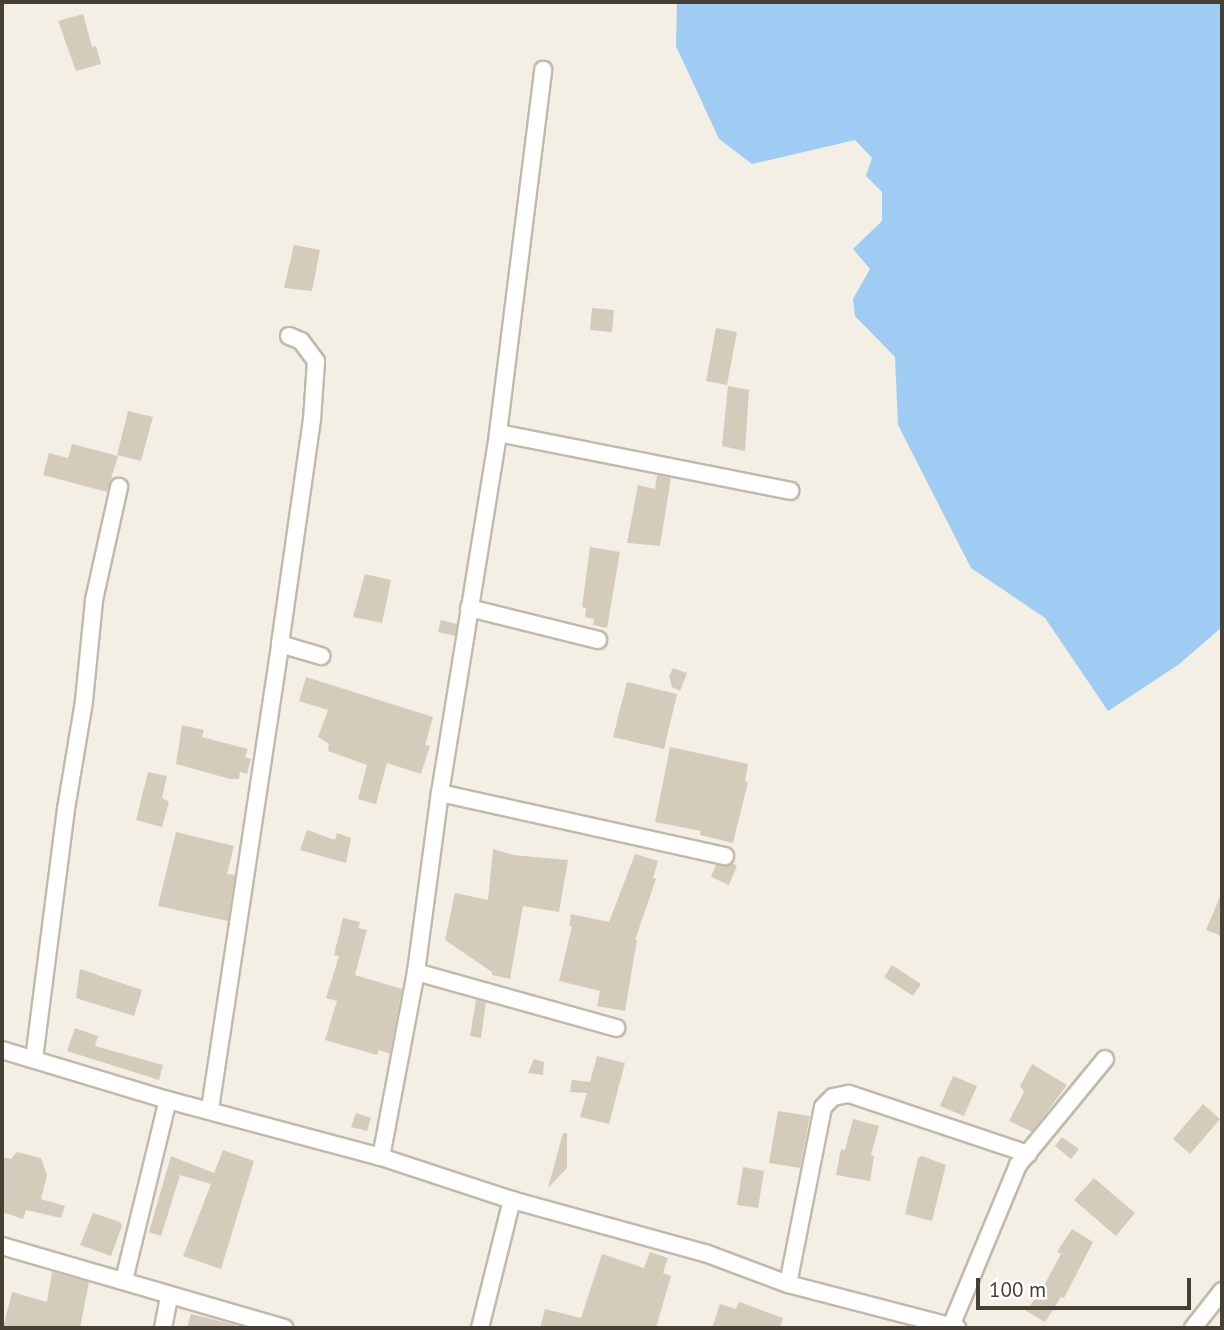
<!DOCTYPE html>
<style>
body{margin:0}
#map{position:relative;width:1224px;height:1330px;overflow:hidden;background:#f3efe5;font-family:"PT Sans",sans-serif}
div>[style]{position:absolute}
.water>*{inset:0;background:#9fccf2}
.building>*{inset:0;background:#d5cbba}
.roads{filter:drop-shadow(2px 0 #c1baaa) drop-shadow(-2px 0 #c1baaa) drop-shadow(0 2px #c1baaa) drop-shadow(0 -2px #c1baaa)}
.minor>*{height:16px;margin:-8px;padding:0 8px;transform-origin:8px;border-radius:8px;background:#fff}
span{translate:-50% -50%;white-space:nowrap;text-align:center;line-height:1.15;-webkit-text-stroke:7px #fff;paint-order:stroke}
.frame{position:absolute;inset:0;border:4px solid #453f34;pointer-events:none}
.scale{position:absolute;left:976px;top:1278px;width:215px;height:32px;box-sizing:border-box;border:4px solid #453f34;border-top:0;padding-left:9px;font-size:21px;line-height:24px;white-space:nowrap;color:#453f34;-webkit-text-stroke:5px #fff;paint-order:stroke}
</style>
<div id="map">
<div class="water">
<i style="clip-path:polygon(677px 2px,1222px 2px,1222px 627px,1178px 665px,1108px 711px,1045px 618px,971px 568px,898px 425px,895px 357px,855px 316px,853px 299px,870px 269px,853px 249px,882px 221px,882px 192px,866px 176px,872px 158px,855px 140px,752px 164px,719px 139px,676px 46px)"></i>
</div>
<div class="building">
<i style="clip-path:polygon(83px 14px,92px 47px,96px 46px,101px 64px,76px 71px,58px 21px)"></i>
<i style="clip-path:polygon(294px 245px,320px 250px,312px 291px,284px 288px)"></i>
<i style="clip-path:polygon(592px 308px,614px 310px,612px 332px,590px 330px)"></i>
<i style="clip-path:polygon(716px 328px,737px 332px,727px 385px,706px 381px)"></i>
<i style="clip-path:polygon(728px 386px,749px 390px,745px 451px,722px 446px)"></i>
<i style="clip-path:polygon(128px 411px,153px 417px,141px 461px,117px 455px)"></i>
<i style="clip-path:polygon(72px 444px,118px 456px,107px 492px,43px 475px,49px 453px,68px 458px)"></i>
<i style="clip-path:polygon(657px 475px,671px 478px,660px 546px,627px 543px,638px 485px,655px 489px)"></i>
<i style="clip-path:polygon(590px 547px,620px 552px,607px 628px,593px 625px,594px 619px,585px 617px,586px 608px,582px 607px)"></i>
<i style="clip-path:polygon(365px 574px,391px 580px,382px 623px,353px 617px)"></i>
<i style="clip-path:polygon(441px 620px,457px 624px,455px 636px,438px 632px)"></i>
<i style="clip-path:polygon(673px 668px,687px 673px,680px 691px,672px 687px,669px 676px)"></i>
<i style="clip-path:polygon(306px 677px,433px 717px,425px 745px,430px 746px,421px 774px,387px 763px,376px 804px,358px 799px,367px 765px,328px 751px,329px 744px,318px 737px,328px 710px,299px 701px)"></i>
<i style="clip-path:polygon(627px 682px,677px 694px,664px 749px,613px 737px)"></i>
<i style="clip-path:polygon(182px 725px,204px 730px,202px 737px,248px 749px,245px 757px,251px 759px,247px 774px,240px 772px,239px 779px,230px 779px,176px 764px)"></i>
<i style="clip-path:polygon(670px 747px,748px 764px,745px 781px,748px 782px,733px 843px,700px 835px,701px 831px,655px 822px)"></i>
<i style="clip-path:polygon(148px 772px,167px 776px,162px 798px,169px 802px,162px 827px,136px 820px)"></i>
<i style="clip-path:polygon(307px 830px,335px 840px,337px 833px,351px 838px,346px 863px,300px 850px)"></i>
<i style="clip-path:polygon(176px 832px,234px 846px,227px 874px,235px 875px,228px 921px,158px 906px)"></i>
<i style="clip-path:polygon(493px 849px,513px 855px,568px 860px,559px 912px,523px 906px,510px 979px,492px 975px,492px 972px,445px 940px,455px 893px,488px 900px)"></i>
<i style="clip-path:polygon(635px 854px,658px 861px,653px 878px,656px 879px,635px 940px,637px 940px,625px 1011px,597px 1006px,600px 991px,559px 981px,572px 926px,569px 926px,571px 914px,609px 922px)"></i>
<i style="clip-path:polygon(732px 863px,737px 866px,729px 885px,711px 877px,716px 865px)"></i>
<i style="clip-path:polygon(1222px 892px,1222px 936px,1206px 930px)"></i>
<i style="clip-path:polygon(343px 918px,360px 922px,358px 928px,367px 930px,355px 975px,402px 989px,390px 1054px,379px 1050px,377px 1055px,325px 1040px,337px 1001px,326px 998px,339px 956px,334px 955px)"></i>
<i style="clip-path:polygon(892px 965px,921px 984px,913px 996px,884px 977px)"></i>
<i style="clip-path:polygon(80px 969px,142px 990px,134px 1016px,76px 998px)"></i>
<i style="clip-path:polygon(476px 1000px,486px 1002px,481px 1038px,470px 1036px)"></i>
<i style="clip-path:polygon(75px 1028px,98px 1036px,95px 1046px,163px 1065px,159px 1080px,67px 1051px)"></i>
<i style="clip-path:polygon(597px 1056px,625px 1063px,609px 1124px,580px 1117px,587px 1093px,570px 1092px,572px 1080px,590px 1082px)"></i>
<i style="clip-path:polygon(534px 1059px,544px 1062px,543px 1075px,528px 1073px)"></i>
<i style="clip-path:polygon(1032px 1064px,1067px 1085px,1032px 1132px,1009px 1121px,1024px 1092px,1020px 1086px)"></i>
<i style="clip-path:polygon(953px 1076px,977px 1086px,964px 1116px,940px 1106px)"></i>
<i style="clip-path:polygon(1203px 1104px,1220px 1119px,1190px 1154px,1173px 1139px)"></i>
<i style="clip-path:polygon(778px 1111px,810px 1116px,800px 1168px,769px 1163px)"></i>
<i style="clip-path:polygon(356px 1113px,371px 1118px,367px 1131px,351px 1127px)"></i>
<i style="clip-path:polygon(853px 1119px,879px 1126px,871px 1155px,874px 1156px,870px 1181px,836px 1175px,841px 1149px,845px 1150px)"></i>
<i style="clip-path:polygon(563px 1133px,567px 1133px,567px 1168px,548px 1188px)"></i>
<i style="clip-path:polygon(1062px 1137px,1079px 1149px,1071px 1159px,1055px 1146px)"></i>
<i style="clip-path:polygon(223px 1150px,254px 1161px,221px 1269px,183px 1256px,211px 1184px,180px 1175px,161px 1236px,149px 1232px,171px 1156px,214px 1173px)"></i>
<i style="clip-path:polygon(17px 1152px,41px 1158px,47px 1175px,41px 1199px,65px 1206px,61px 1218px,26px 1210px,23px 1219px,2px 1212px,2px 1157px,11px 1159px)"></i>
<i style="clip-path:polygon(922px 1156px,946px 1165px,932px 1221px,905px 1214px,918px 1158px)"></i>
<i style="clip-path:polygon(743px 1167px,764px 1171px,758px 1208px,737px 1205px)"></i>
<i style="clip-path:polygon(1094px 1178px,1135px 1213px,1116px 1236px,1074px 1200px)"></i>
<i style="clip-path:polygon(93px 1213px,120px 1222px,122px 1226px,111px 1256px,80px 1245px)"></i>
<i style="clip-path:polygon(1072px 1229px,1093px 1242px,1064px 1298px,1061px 1297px,1045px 1322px,1026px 1311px,1042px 1289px,1061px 1254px,1057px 1252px)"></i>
<i style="clip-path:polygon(650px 1252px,668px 1258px,663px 1273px,671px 1276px,656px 1328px,540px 1328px,545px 1309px,581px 1318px,602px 1254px,644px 1268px)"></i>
<i style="clip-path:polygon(52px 1272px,89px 1282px,80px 1328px,3px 1328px,12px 1292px,47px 1302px)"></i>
<i style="clip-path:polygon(739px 1302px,783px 1318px,780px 1328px,712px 1328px,720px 1304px,736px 1309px)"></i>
<i style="clip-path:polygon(191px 1314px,236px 1325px,235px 1328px,187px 1328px)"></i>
</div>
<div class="roads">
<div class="minor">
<i style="left:498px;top:433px;width:366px;rotate:-82.9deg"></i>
<i style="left:469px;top:608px;width:133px;rotate:13.9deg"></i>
<i style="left:280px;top:644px;width:226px;rotate:-81.9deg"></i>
<i style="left:312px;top:420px;width:59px;rotate:-86.1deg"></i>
<i style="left:316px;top:361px;width:25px;rotate:-127deg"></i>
<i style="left:301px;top:341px;width:13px;rotate:-157deg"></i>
<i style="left:440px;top:793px;width:365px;rotate:-80.8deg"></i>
<i style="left:498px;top:433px;width:298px;rotate:11.2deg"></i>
<i style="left:416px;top:972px;width:208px;rotate:15.6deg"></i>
<i style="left:2px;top:1050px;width:173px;rotate:16.8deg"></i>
<i style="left:168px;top:1100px;width:220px;rotate:15deg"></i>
<i style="left:381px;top:1157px;width:138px;rotate:18.2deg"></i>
<i style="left:512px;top:1200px;width:200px;rotate:15.4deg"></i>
<i style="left:705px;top:1253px;width:89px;rotate:20.5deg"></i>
<i style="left:788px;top:1284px;width:175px;rotate:14.6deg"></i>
<i style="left:34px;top:1059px;width:252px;rotate:-82.7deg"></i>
<i style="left:66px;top:809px;width:109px;rotate:-80.5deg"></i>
<i style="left:84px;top:701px;width:101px;rotate:-84.3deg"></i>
<i style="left:94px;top:600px;width:116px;rotate:-77.5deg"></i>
<i style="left:210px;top:1109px;width:470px;rotate:-81.4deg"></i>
<i style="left:280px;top:644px;width:43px;rotate:16.3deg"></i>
<i style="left:381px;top:1157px;width:188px;rotate:-79.3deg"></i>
<i style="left:416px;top:972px;width:181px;rotate:-82.4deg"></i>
<i style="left:440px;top:793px;width:292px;rotate:12.5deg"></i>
<i style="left:2px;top:1246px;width:294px;rotate:16.2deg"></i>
<i style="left:124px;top:1280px;width:185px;rotate:-76.3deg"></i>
<i style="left:788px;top:1284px;width:180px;rotate:-78.8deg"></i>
<i style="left:823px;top:1107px;width:14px;rotate:-45deg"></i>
<i style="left:833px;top:1097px;width:16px;rotate:-11deg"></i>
<i style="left:849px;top:1094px;width:189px;rotate:18.5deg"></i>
<i style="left:951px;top:1326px;width:174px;rotate:-67.4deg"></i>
<i style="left:1018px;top:1165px;width:137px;rotate:-50.6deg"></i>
<i style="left:163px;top:1328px;width:33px;rotate:-79deg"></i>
<i style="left:480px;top:1328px;width:132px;rotate:-76deg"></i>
<i style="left:1193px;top:1328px;width:47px;rotate:-51.9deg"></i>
</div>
</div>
<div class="frame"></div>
<div class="scale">100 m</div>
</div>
